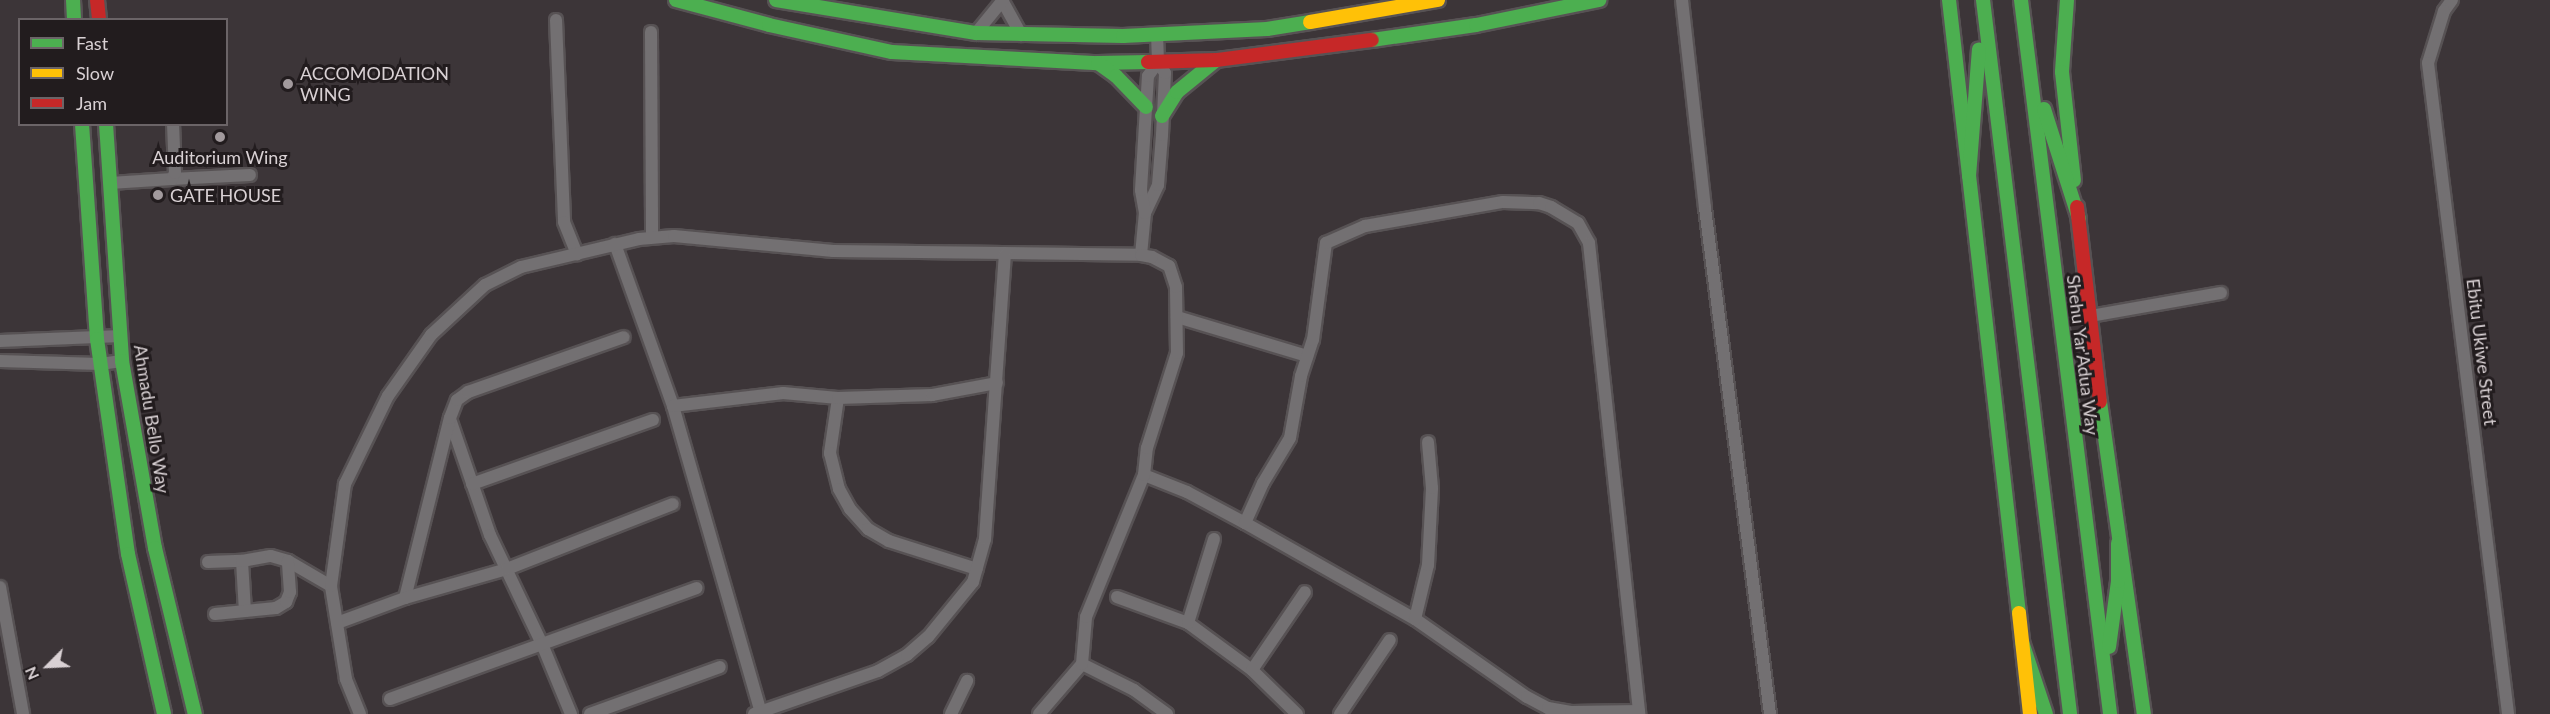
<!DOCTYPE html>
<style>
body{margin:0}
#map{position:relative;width:2550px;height:714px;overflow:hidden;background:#3c3538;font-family:Lato,sans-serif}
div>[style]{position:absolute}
.roads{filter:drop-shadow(2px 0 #575254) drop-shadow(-2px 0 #575254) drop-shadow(0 2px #575254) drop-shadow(0 -2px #575254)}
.street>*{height:12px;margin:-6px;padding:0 6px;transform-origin:6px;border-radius:6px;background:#737072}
.fast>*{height:14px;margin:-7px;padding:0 7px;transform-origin:7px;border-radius:7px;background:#4caf50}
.slow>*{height:14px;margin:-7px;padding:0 7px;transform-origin:7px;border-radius:7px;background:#ffc107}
.jam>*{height:14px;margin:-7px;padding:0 7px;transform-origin:7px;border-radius:7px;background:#c62828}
.dots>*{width:16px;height:16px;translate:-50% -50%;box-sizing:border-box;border:3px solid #221c1e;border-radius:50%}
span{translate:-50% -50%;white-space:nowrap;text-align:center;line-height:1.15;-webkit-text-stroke:6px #221c1e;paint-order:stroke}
.poi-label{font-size:18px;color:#d9d1d4}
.left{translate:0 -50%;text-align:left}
.street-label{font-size:18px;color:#d9d1d4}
.legend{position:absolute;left:18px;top:18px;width:210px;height:108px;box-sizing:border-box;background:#221c1e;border:2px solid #6b6467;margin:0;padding:8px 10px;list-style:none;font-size:18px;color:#d9d1d4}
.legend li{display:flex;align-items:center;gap:12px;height:30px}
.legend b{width:30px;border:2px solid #6b6467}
.north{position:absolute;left:18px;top:636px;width:60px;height:60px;-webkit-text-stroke:4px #221c1e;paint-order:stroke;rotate:246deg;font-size:16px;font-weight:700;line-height:24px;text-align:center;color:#d9d1d4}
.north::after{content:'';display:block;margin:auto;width:21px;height:27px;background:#d9d1d4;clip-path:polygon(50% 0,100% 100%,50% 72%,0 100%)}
</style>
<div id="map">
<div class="roads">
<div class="street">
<i style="left:1682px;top:0;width:209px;rotate:83.7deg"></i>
<i style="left:1705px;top:208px;width:510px;rotate:82.68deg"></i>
<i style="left:2452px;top:0;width:14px;rotate:126deg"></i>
<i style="left:2444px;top:11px;width:54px;rotate:107.1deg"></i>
<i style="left:2428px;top:63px;width:656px;rotate:82.99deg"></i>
<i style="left:1003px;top:2px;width:38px;rotate:61deg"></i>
<i style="left:556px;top:20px;width:202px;rotate:87.7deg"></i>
<i style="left:564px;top:222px;width:35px;rotate:68deg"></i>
<i style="left:651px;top:32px;width:205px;rotate:89.7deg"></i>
<i style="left:976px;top:33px;width:43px;rotate:-50.7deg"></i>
<i style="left:172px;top:179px;width:78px;rotate:-2.9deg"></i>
<i style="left:110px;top:183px;width:62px;rotate:-3.7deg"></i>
<i style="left:172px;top:179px;width:7px;rotate:-63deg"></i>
<i style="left:175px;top:173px;width:49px;rotate:-92.3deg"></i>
<i style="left:1145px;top:213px;width:31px;rotate:-65deg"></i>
<i style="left:1158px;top:185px;width:50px;rotate:-85.4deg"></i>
<i style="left:1162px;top:135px;width:62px;rotate:-87.2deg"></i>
<i style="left:1165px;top:73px;width:13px;rotate:-122deg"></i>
<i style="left:1158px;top:62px;width:28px;rotate:-92deg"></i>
<i style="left:615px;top:244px;width:172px;rotate:70.3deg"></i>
<i style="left:673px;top:406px;width:318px;rotate:74deg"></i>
<i style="left:2090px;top:316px;width:133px;rotate:-10deg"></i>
<i style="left:1177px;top:317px;width:136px;rotate:16.7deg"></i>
<i style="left:0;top:341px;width:121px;rotate:-2.4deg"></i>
<i style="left:0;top:361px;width:100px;rotate:1.7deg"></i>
<i style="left:100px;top:364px;width:22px;rotate:-8deg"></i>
<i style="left:838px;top:398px;width:56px;rotate:98.3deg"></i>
<i style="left:830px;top:453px;width:37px;rotate:76deg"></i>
<i style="left:839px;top:489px;width:23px;rotate:61deg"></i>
<i style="left:850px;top:509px;width:27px;rotate:48deg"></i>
<i style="left:868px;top:529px;width:24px;rotate:30deg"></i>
<i style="left:889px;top:541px;width:92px;rotate:17.7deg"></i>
<i style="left:673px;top:406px;width:111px;rotate:-6.7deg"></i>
<i style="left:783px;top:393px;width:55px;rotate:5.2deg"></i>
<i style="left:838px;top:398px;width:94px;rotate:-1.8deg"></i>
<i style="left:932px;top:395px;width:66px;rotate:-10.5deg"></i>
<i style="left:450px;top:419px;width:123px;rotate:71deg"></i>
<i style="left:490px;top:535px;width:121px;rotate:64.5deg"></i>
<i style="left:542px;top:644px;width:76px;rotate:67.5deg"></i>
<i style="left:1144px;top:475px;width:46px;rotate:21.6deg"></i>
<i style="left:1187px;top:492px;width:66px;rotate:28.1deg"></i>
<i style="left:1245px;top:523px;width:195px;rotate:29.5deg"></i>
<i style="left:1415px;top:619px;width:136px;rotate:34.9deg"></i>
<i style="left:1527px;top:697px;width:24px;rotate:28deg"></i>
<i style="left:1548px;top:708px;width:23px;rotate:10deg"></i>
<i style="left:1571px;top:712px;width:68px;rotate:-0.8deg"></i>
<i style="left:472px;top:484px;width:192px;rotate:-19.5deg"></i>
<i style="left:1245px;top:523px;width:44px;rotate:-65.8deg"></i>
<i style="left:1263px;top:483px;width:52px;rotate:-59deg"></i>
<i style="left:1290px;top:438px;width:63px;rotate:-79.9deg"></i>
<i style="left:1301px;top:376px;width:38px;rotate:-72deg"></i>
<i style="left:1313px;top:340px;width:98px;rotate:-82.4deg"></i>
<i style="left:1326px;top:243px;width:43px;rotate:-23.6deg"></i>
<i style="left:1365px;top:226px;width:140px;rotate:-9.9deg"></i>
<i style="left:1503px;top:202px;width:36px;rotate:2deg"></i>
<i style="left:1539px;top:203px;width:13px;rotate:18deg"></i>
<i style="left:1551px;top:207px;width:31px;rotate:31deg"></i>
<i style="left:1578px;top:223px;width:23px;rotate:61deg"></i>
<i style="left:1589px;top:243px;width:474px;rotate:83.9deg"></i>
<i style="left:242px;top:561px;width:50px;rotate:86.6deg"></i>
<i style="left:208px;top:562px;width:34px;rotate:-2deg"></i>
<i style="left:242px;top:561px;width:29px;rotate:-10deg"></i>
<i style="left:271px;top:556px;width:18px;rotate:16deg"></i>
<i style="left:288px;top:561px;width:50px;rotate:30.2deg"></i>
<i style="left:0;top:587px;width:129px;rotate:79.7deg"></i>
<i style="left:1117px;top:597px;width:76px;rotate:20.1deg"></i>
<i style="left:1188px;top:623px;width:79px;rotate:36.3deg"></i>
<i style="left:1252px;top:670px;width:63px;rotate:44.4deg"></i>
<i style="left:405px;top:598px;width:186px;rotate:-76deg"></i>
<i style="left:450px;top:418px;width:19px;rotate:-69deg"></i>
<i style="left:457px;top:400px;width:14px;rotate:-36deg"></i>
<i style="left:468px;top:392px;width:165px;rotate:-19.4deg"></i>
<i style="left:215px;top:614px;width:61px;rotate:-5.6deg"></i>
<i style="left:276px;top:608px;width:12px;rotate:-31deg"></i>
<i style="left:286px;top:602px;width:11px;rotate:-68deg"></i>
<i style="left:290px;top:592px;width:31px;rotate:-94deg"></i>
<i style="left:1415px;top:619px;width:56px;rotate:-76.5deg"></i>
<i style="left:1428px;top:565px;width:77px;rotate:-87deg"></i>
<i style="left:1432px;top:488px;width:46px;rotate:-95deg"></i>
<i style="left:337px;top:623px;width:72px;rotate:-20.2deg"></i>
<i style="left:405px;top:598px;width:106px;rotate:-15.9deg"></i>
<i style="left:507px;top:569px;width:178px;rotate:-21.4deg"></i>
<i style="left:1188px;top:623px;width:88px;rotate:-72.8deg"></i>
<i style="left:1082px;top:664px;width:58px;rotate:26.6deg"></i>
<i style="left:1134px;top:690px;width:41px;rotate:36deg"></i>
<i style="left:1252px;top:670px;width:94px;rotate:-55.8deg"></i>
<i style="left:390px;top:699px;width:326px;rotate:-19.9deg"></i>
<i style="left:360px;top:714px;width:38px;rotate:-112deg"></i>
<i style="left:346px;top:679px;width:94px;rotate:-99.2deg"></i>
<i style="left:331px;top:586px;width:103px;rotate:-82.2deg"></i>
<i style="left:345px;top:484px;width:98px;rotate:-64deg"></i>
<i style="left:388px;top:396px;width:75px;rotate:-54.8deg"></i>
<i style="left:431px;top:335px;width:74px;rotate:-42.8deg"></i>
<i style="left:485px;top:285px;width:40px;rotate:-26.6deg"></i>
<i style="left:521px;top:267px;width:121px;rotate:-13.3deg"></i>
<i style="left:639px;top:239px;width:35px;rotate:-5deg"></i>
<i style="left:674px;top:236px;width:160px;rotate:5.4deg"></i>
<i style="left:833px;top:251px;width:308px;rotate:0.7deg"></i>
<i style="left:1141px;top:255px;width:42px;rotate:-84.6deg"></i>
<i style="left:1145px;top:213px;width:23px;rotate:-100deg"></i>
<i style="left:1141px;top:190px;width:114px;rotate:-86.5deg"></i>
<i style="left:1148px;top:76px;width:17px;rotate:-54deg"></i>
<i style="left:590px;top:714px;width:138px;rotate:-19.9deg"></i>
<i style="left:754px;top:714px;width:131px;rotate:-19.1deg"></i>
<i style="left:878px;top:671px;width:33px;rotate:-29deg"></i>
<i style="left:907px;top:655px;width:28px;rotate:-41deg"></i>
<i style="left:928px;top:637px;width:71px;rotate:-50.7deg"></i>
<i style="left:973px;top:582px;width:45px;rotate:-74.4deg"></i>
<i style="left:985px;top:539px;width:285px;rotate:-86deg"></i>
<i style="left:951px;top:714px;width:37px;rotate:-64deg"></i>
<i style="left:1039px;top:714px;width:66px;rotate:-49.3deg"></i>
<i style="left:1082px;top:664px;width:47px;rotate:-85.1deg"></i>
<i style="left:1086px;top:617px;width:153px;rotate:-67.8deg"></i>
<i style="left:1144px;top:475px;width:27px;rotate:-84deg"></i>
<i style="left:1147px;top:448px;width:100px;rotate:-72.5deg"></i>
<i style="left:1177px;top:353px;width:66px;rotate:-90.9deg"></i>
<i style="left:1176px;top:287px;width:22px;rotate:-108deg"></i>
<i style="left:1169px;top:266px;width:19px;rotate:-152deg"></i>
<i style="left:1152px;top:257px;width:11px;rotate:-170deg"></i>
<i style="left:1340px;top:714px;width:89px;rotate:-56deg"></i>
</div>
<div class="fast">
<i style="left:73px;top:0;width:20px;rotate:87deg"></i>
<i style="left:676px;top:0;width:96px;rotate:15deg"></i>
<i style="left:769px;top:25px;width:126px;rotate:12.4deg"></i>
<i style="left:892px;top:52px;width:206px;rotate:3.1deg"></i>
<i style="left:1098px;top:63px;width:50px;rotate:-1.1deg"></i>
<i style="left:776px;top:0;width:203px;rotate:9.4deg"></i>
<i style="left:976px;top:33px;width:147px;rotate:1.2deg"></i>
<i style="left:1123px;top:36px;width:144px;rotate:-2.8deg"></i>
<i style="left:1267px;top:29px;width:44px;rotate:-9.2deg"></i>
<i style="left:1949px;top:0;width:617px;rotate:83.49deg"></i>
<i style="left:1983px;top:0;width:719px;rotate:83.05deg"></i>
<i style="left:2021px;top:0;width:720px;rotate:82.89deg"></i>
<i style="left:2067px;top:0;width:72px;rotate:94deg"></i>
<i style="left:2062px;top:72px;width:109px;rotate:83.7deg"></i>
<i style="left:1372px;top:40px;width:105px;rotate:-8.2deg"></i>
<i style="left:1476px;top:25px;width:126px;rotate:-11.5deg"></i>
<i style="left:1098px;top:63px;width:22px;rotate:36deg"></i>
<i style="left:1116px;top:76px;width:43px;rotate:45.9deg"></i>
<i style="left:2044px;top:109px;width:115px;rotate:72.3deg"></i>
<i style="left:1162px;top:116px;width:28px;rotate:-58deg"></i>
<i style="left:1177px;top:92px;width:49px;rotate:-39.2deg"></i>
<i style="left:82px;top:124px;width:216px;rotate:86deg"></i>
<i style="left:97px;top:339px;width:217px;rotate:81.8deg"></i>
<i style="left:128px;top:554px;width:164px;rotate:77.3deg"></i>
<i style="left:106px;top:124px;width:238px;rotate:86.1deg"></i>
<i style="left:122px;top:361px;width:190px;rotate:80deg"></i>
<i style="left:155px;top:548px;width:171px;rotate:76.5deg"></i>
<i style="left:1969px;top:176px;width:127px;rotate:-85.5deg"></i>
<i style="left:2100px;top:402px;width:315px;rotate:82deg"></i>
<i style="left:2022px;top:642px;width:76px;rotate:71.6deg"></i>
<i style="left:2109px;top:647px;width:67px;rotate:-82.2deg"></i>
<i style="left:2118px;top:581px;width:38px;rotate:-90deg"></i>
</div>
<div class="slow">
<i style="left:1310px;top:22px;width:130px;rotate:-9.8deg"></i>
<i style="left:2019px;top:613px;width:102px;rotate:83.8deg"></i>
</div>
<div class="jam">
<i style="left:97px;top:0;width:20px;rotate:84deg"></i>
<i style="left:1148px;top:62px;width:69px;rotate:-1.7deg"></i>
<i style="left:1217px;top:60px;width:156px;rotate:-7.4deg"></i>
<i style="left:2077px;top:207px;width:196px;rotate:83.3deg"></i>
</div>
</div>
<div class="dots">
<i style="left:288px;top:84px;background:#a29a9d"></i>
<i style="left:220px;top:137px;background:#a29a9d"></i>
<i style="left:158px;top:195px;background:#a29a9d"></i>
</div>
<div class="poi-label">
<span class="left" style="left:300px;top:84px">ACCOMODATION<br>WING</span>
<span style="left:220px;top:157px">Auditorium Wing</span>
<span class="left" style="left:170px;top:195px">GATE HOUSE</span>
</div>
<div class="street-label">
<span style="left:2482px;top:352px;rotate:83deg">Ebitu Ukiwe Street</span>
<span style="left:2083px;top:355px;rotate:83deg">Shehu Yar'Adua Way</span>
<span style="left:152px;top:419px;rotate:81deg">Ahmadu Bello Way</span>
</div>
<ul class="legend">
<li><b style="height:8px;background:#4caf50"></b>Fast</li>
<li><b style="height:8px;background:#ffc107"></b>Slow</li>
<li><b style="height:8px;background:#c62828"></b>Jam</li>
</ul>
<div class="north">N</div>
</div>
